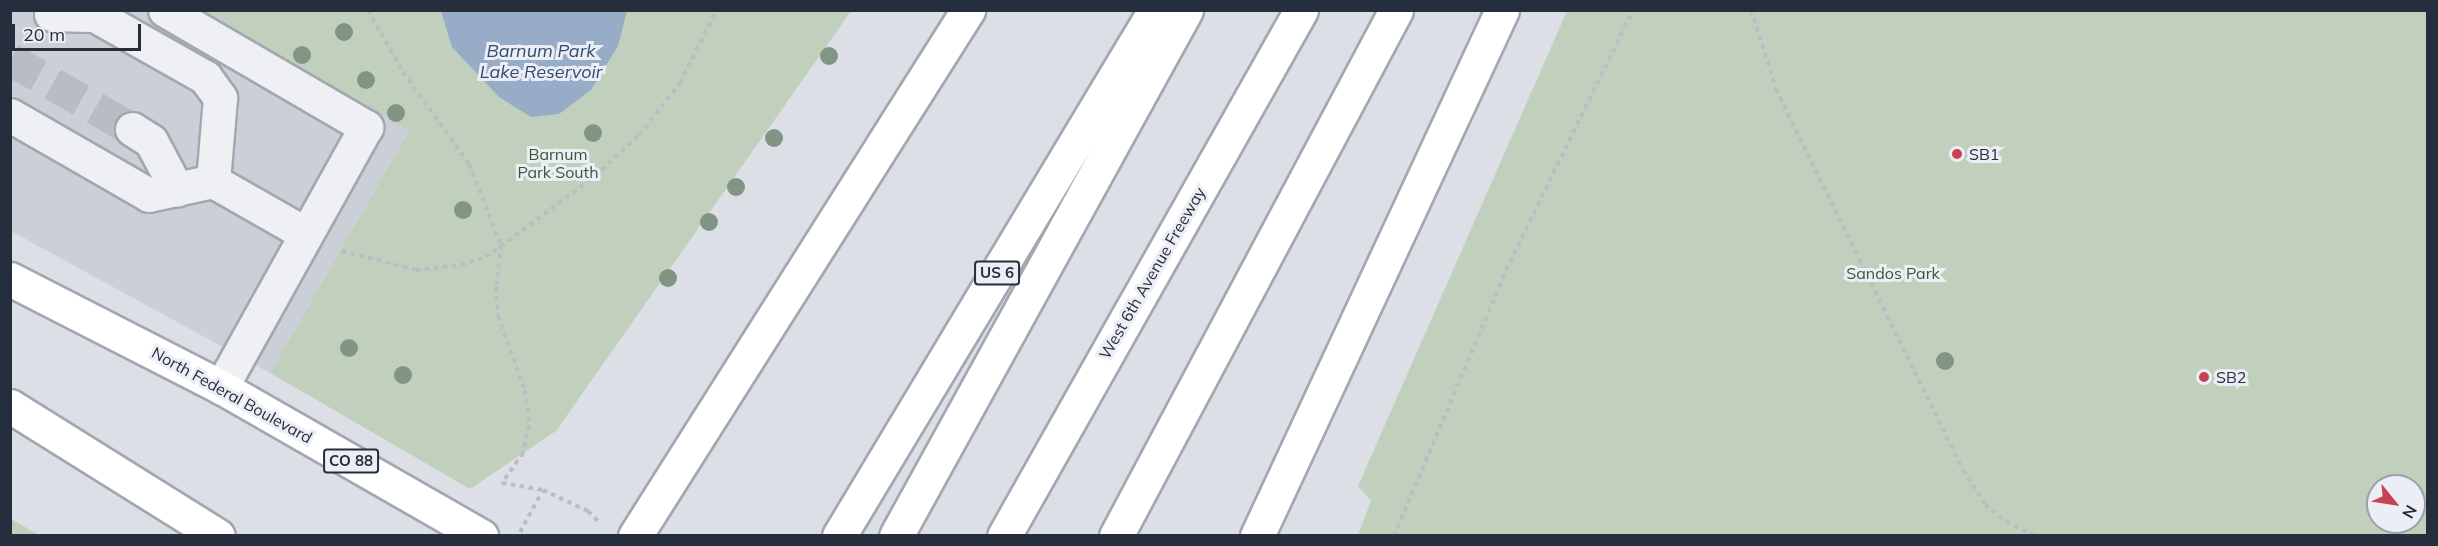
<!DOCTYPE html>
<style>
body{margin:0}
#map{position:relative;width:2438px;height:546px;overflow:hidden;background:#dce0e6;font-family:Mulish,sans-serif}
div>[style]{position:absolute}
.built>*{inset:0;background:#cacfd8}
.green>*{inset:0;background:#c1d0bd}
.water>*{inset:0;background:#97acc6}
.minor-tunnel>*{height:33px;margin-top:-16.5px;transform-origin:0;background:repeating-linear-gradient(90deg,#b8bcc4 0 33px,transparent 0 49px)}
.path>*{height:4px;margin-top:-2px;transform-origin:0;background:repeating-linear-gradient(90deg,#bbbdc4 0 4.5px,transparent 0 9px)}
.roads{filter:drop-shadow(2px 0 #a2a7b0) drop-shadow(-2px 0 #a2a7b0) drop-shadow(0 2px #a2a7b0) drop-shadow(0 -2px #a2a7b0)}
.minor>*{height:33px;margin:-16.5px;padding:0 16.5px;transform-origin:16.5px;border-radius:16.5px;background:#eff0f4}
.major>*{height:33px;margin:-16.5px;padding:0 16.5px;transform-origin:16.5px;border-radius:16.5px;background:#fff}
.highway>*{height:33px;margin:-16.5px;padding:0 16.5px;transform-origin:16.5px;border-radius:16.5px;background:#fff}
.trees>*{width:18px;height:18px;margin:-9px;border-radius:50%;background:#829584}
.dots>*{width:16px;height:16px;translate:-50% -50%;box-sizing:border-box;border:3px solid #ebeef4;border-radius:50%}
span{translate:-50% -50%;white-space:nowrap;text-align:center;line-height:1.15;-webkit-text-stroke:6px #ebeef4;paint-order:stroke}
.shield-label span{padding:2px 4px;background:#ebeef4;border:2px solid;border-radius:4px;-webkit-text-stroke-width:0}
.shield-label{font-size:15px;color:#262d3c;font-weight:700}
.park-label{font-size:16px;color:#395734}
.poi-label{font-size:16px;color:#262d3c}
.left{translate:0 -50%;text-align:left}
.street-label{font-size:16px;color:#262d3c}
.water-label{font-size:18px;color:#324b6e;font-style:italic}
.frame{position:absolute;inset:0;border:12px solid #262d3c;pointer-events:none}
.north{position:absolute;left:2366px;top:474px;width:60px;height:60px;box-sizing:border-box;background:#ebeef4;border:2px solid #9ca1aa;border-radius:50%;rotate:120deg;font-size:16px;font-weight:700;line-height:24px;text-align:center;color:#262d3c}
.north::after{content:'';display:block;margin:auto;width:21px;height:27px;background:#ca4252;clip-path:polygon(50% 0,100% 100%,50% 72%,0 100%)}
.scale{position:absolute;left:12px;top:24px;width:129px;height:27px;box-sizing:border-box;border:3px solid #262d3c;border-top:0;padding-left:8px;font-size:18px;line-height:21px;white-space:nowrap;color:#262d3c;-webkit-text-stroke:4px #ebeef4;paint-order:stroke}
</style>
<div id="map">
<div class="built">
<i style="clip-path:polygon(11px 11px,202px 11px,409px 131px,270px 373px,11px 231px)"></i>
</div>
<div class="green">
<i style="clip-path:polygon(202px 11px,851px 11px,556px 431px,470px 489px,270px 373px,409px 131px)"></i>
<i style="clip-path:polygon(evenodd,1567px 11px,2427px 11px,2427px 535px,1358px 535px,1371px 501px,1358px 486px,1567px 11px,2378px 486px,2414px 486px,2414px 522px,2378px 522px,2378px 486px)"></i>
<i style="clip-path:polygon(10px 519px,11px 519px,39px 535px,11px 535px)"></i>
</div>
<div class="water">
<i style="clip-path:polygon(441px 11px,441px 10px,627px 11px,618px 46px,591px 90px,559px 114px,531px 117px,499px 97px,452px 47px)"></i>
</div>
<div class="minor-tunnel">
<i style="left:10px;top:59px;width:141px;rotate:29.8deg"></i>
</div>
<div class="path">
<i style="left:368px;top:10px;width:71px;rotate:60.6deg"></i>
<i style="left:403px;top:72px;width:113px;rotate:54.3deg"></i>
<i style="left:469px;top:164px;width:87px;rotate:68.4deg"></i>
<i style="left:501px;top:245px;width:42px;rotate:96.8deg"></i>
<i style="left:496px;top:287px;width:29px;rotate:86deg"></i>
<i style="left:498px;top:316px;width:79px;rotate:70deg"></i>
<i style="left:525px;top:390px;width:35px;rotate:83deg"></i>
<i style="left:529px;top:425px;width:29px;rotate:102deg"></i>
<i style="left:523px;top:453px;width:37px;rotate:125deg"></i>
<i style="left:502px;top:483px;width:42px;rotate:9.7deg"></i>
<i style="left:543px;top:490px;width:50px;rotate:25deg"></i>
<i style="left:588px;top:511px;width:16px;rotate:45deg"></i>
<i style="left:1751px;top:10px;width:83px;rotate:72.4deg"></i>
<i style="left:1776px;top:89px;width:424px;rotate:63.9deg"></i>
<i style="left:1963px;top:470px;width:40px;rotate:57.1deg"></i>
<i style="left:1985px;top:504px;width:28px;rotate:41deg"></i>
<i style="left:2006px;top:522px;width:33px;rotate:25deg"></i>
<i style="left:2422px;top:10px;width:7px;rotate:27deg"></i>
<i style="left:342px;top:251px;width:76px;rotate:14.4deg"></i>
<i style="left:416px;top:270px;width:45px;rotate:-6.3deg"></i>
<i style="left:461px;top:265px;width:26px;rotate:-18deg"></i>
<i style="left:486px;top:257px;width:136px;rotate:-36.6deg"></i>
<i style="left:595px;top:176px;width:60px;rotate:-43deg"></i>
<i style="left:639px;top:135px;width:66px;rotate:-51.7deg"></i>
<i style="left:680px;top:83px;width:82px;rotate:-63.1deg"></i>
<i style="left:520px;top:532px;width:48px;rotate:-61.3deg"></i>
<i style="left:1394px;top:536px;width:298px;rotate:-67.1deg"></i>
<i style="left:1510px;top:262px;width:280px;rotate:-64deg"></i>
</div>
<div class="roads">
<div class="minor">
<i style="left:86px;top:10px;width:137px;rotate:29.4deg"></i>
<i style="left:205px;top:77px;width:26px;rotate:54deg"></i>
<i style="left:220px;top:98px;width:83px;rotate:94.8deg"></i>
<i style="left:165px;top:10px;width:233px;rotate:30.2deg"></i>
<i style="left:366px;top:127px;width:298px;rotate:119.1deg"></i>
<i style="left:51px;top:14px;width:40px;rotate:1.4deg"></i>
<i style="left:10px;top:115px;width:160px;rotate:29.9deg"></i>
<i style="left:149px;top:195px;width:66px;rotate:-12.3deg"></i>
<i style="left:213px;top:181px;width:107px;rotate:29.7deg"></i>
<i style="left:132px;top:129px;width:22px;rotate:32deg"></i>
<i style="left:151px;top:141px;width:55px;rotate:62deg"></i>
</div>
<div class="major">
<i style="left:10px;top:279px;width:237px;rotate:27.1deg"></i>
<i style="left:221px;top:387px;width:300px;rotate:29.8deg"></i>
<i style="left:10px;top:406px;width:245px;rotate:32deg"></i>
</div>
<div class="highway">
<i style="left:635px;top:536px;width:623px;rotate:-57.66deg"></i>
<i style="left:839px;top:536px;width:614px;rotate:-59deg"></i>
<i style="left:896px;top:536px;width:601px;rotate:-61.13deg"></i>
<i style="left:1004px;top:536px;width:604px;rotate:-60.55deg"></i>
<i style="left:1116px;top:536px;width:596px;rotate:-61.97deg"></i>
<i style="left:1257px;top:536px;width:580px;rotate:-65.02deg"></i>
</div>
</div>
<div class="trees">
<i style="left:344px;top:32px"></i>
<i style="left:302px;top:55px"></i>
<i style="left:829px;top:56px"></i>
<i style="left:366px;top:80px"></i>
<i style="left:396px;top:113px"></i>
<i style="left:593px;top:133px"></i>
<i style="left:774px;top:138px"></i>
<i style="left:736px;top:187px"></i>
<i style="left:463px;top:210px"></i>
<i style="left:709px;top:222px"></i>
<i style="left:668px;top:278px"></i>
<i style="left:349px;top:348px"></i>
<i style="left:1945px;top:361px"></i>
<i style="left:403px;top:375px"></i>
</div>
<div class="dots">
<i style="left:1957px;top:154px;background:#ca4252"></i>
<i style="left:2204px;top:377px;background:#ca4252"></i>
</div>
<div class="shield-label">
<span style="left:997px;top:273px">US 6</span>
<span style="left:351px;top:461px">CO 88</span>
</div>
<div class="park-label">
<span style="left:558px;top:163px">Barnum<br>Park South</span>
<span style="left:1893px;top:273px">Sandos Park</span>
</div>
<div class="poi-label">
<span class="left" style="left:1969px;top:154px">SB1</span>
<span class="left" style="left:2216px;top:377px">SB2</span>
</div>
<div class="street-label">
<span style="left:1152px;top:273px;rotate:-60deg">West 6th Avenue Freeway</span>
<span style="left:232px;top:395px;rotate:29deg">North Federal Boulevard</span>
</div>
<div class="water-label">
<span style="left:541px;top:62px">Barnum Park<br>Lake Reservoir</span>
</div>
<div class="frame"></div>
<div class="north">N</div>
<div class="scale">20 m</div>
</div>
